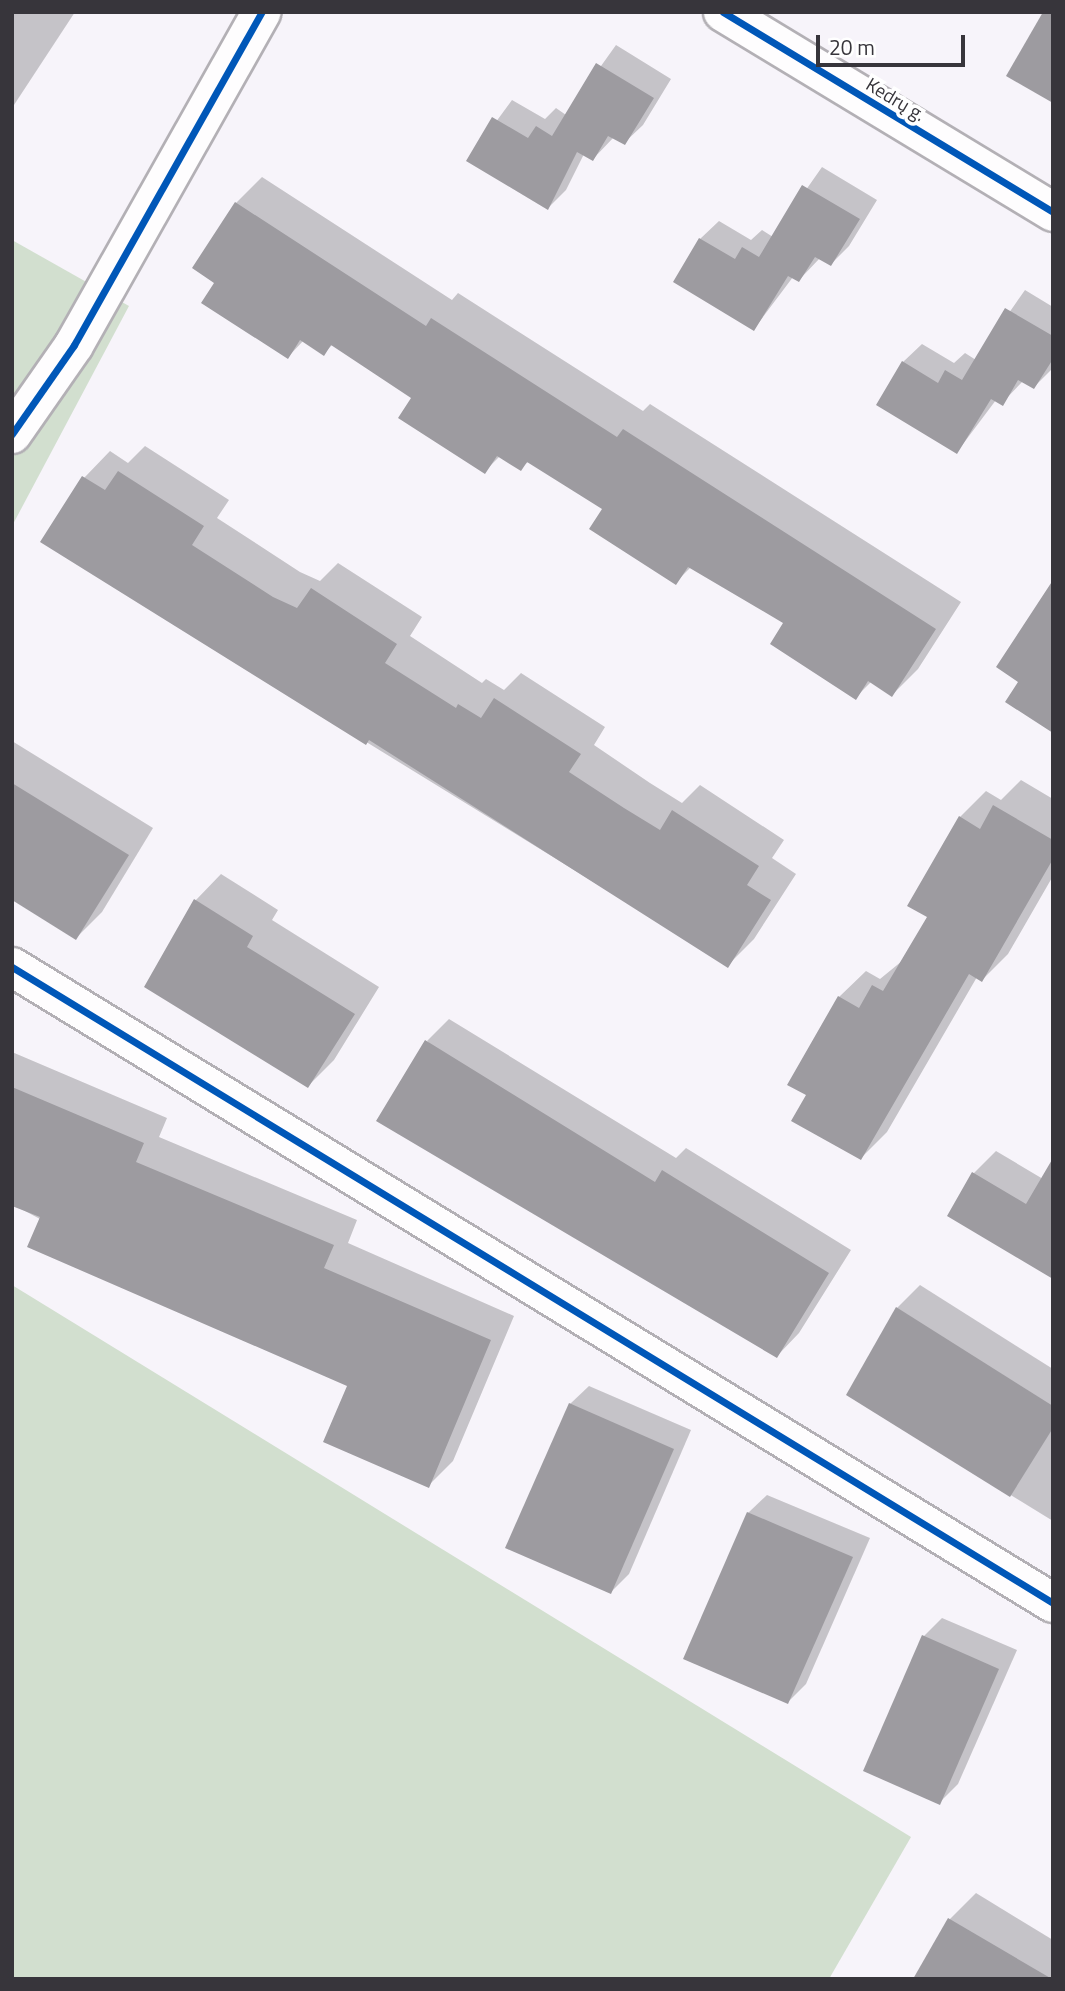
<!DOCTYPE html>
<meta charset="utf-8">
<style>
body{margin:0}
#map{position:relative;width:1065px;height:1991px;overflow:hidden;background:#f7f4fa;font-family:"Titillium Web",sans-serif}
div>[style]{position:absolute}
.green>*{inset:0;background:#d2dfcf}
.shadow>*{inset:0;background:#0003}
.building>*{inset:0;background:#9d9ba0}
.roads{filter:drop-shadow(2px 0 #b3b0b5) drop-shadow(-2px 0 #b3b0b5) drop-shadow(0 2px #b3b0b5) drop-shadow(0 -2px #b3b0b5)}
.minor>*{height:38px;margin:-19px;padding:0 19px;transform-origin:19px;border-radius:19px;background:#fefdfe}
.cycleway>*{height:7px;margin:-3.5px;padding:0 3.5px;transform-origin:3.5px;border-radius:3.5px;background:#0057b8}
span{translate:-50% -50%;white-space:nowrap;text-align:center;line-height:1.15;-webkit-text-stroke:7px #fff;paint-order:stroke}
.street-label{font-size:19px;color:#37353b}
.frame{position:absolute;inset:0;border:14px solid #37353b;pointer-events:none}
.scale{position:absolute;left:816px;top:35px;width:149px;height:32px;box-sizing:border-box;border:4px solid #37353b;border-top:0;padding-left:9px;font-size:21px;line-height:24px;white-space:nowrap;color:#37353b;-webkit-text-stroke:5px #fff;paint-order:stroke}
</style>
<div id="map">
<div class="green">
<i style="clip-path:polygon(12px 240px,129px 306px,12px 526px)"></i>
<i style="clip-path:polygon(12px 1285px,911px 1837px,829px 1979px,12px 1979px)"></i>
</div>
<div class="shadow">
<i style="clip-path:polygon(12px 12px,75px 12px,12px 108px)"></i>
<i style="clip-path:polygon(616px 45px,671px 79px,643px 125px,624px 143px,614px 137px,593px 159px,584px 154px,566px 190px,548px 208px,468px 160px,512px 100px,545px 119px,556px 108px,566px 115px)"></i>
<i style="clip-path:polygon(822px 167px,877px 200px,849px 246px,831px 264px,820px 258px,799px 280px,793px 277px,754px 329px,700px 239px,719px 221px,751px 240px,762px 230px,773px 237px)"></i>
<i style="clip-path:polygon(262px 177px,452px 300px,458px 293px,643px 411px,650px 404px,961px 602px,918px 669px,892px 695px,872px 681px,856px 697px,785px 623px,691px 567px,675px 583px,605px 508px,529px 461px,520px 469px,500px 456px,484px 472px,414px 397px,333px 344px,324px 353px,304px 340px,288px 357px,217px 282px,236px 203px)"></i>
<i style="clip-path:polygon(1025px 290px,1053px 307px,1053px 368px,1034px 387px,1023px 381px,1002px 403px,996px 400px,957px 452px,903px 362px,922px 344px,954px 363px,965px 353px,976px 360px)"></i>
<i style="clip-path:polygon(145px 446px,229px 500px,217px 518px,300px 572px,320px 581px,338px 563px,422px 617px,410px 636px,482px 683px,486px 679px,504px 690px,521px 673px,605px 727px,594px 745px,650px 783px,682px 803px,700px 785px,784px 840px,772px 858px,796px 874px,754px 939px,728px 965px,42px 542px,84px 478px,110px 451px,128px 463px)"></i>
<i style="clip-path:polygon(12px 741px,153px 828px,102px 912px,76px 938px,12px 898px)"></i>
<i style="clip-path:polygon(1021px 780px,1053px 799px,1053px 876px,1008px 954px,982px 980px,977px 977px,887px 1132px,861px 1158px,808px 1095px,789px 1084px,839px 997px,866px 971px,880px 979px,902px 961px,929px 916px,960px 817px,986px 791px,1001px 800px)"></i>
<i style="clip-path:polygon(221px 874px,278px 910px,272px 920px,379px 987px,334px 1060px,308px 1086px,195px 901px)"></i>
<i style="clip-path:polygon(449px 1019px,676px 1158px,686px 1148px,851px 1250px,799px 1333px,777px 1356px,427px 1041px)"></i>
<i style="clip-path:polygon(12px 1052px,167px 1118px,159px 1137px,357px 1220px,348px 1243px,514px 1316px,453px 1461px,428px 1486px,349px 1385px,12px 1204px)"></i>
<i style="clip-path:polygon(996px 1151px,1043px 1179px,1053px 1262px,950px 1216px,974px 1173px)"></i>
<i style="clip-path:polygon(920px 1285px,1053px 1369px,1053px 1521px,848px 1395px,897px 1308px)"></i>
<i style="clip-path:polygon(589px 1386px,691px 1430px,629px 1574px,611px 1592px,570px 1404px)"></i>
<i style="clip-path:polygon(767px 1495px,870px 1538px,806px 1684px,788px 1702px,748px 1513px)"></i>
<i style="clip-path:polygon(942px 1618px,1017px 1650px,958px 1784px,939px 1803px,924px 1636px)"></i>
<i style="clip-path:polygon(976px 1893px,1053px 1940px,1053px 1979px,915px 1979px,950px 1919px)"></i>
</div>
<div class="building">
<i style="clip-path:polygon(1043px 12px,1053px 12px,1053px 103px,1006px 76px)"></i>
<i style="clip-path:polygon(596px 63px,654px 98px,625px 145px,608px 136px,593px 161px,577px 152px,548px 210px,466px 161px,492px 117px,528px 138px,536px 126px,552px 136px)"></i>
<i style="clip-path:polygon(802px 185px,860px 219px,831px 266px,815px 257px,799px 282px,788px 276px,754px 331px,673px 282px,699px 238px,735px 259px,742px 247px,759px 257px)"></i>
<i style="clip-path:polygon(235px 202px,426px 326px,431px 318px,617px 437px,623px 429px,936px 629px,892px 697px,868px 681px,856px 700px,770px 644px,783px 623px,688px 567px,676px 585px,589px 529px,602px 509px,527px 462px,521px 471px,497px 456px,485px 474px,398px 418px,411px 398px,331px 345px,324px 356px,300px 340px,288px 359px,201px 303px,214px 283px,192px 268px)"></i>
<i style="clip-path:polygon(1005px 308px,1053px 336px,1053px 359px,1034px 389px,1018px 380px,1003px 406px,991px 399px,957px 454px,876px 405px,902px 361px,938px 383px,945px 370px,962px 380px)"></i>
<i style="clip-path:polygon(118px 471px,204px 526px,192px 545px,273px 597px,297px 608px,311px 588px,397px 644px,385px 663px,456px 708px,458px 704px,481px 718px,494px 698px,581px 754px,569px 772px,624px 808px,660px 830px,672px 810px,759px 866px,747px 885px,771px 900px,728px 968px,369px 740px,366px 745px,40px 542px,82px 476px,105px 490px)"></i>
<i style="clip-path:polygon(1053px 580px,1053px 733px,1005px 702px,1018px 682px,996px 667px)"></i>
<i style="clip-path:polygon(12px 783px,129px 855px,76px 940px,12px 900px)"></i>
<i style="clip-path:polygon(993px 805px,1053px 840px,1053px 859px,982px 982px,969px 974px,861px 1160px,791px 1121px,806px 1095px,787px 1085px,838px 996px,859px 1008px,872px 985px,883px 991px,927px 917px,907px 906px,959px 816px,980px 829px)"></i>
<i style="clip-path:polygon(194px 899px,253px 936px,247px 947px,355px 1014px,308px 1088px,144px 987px)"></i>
<i style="clip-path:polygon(425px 1040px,655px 1182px,662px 1170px,829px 1273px,777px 1358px,376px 1121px)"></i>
<i style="clip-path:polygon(12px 1087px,144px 1143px,136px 1162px,334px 1245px,324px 1268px,491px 1340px,429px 1488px,323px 1442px,347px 1386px,27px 1247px,40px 1217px,12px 1206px)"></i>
<i style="clip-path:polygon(1053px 1158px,1053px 1279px,947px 1216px,972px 1172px,1026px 1204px)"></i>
<i style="clip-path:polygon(896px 1307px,1053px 1406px,1053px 1428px,1010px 1497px,846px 1395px)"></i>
<i style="clip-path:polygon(569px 1403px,674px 1449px,611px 1594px,505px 1548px)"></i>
<i style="clip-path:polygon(747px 1512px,853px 1557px,788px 1704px,683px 1659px)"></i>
<i style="clip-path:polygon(922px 1635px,999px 1669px,940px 1805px,863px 1771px)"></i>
<i style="clip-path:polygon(948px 1918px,1052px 1979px,913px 1979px)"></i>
</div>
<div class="roads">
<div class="minor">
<i style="left:723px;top:12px;width:386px;rotate:31.2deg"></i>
<i style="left:12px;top:434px;width:108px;rotate:-55.1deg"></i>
<i style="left:74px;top:345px;width:382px;rotate:-60.6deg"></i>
<i style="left:12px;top:967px;width:1220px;rotate:31.42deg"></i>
</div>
</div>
<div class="cycleway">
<i style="left:723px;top:12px;width:386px;rotate:31.2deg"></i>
<i style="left:12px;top:434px;width:108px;rotate:-55.1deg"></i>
<i style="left:74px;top:345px;width:382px;rotate:-60.6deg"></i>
<i style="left:12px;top:967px;width:1220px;rotate:31.42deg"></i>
</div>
<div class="street-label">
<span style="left:896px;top:99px;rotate:31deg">Kedrų g.</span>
</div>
<div class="frame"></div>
<div class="scale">20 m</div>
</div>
